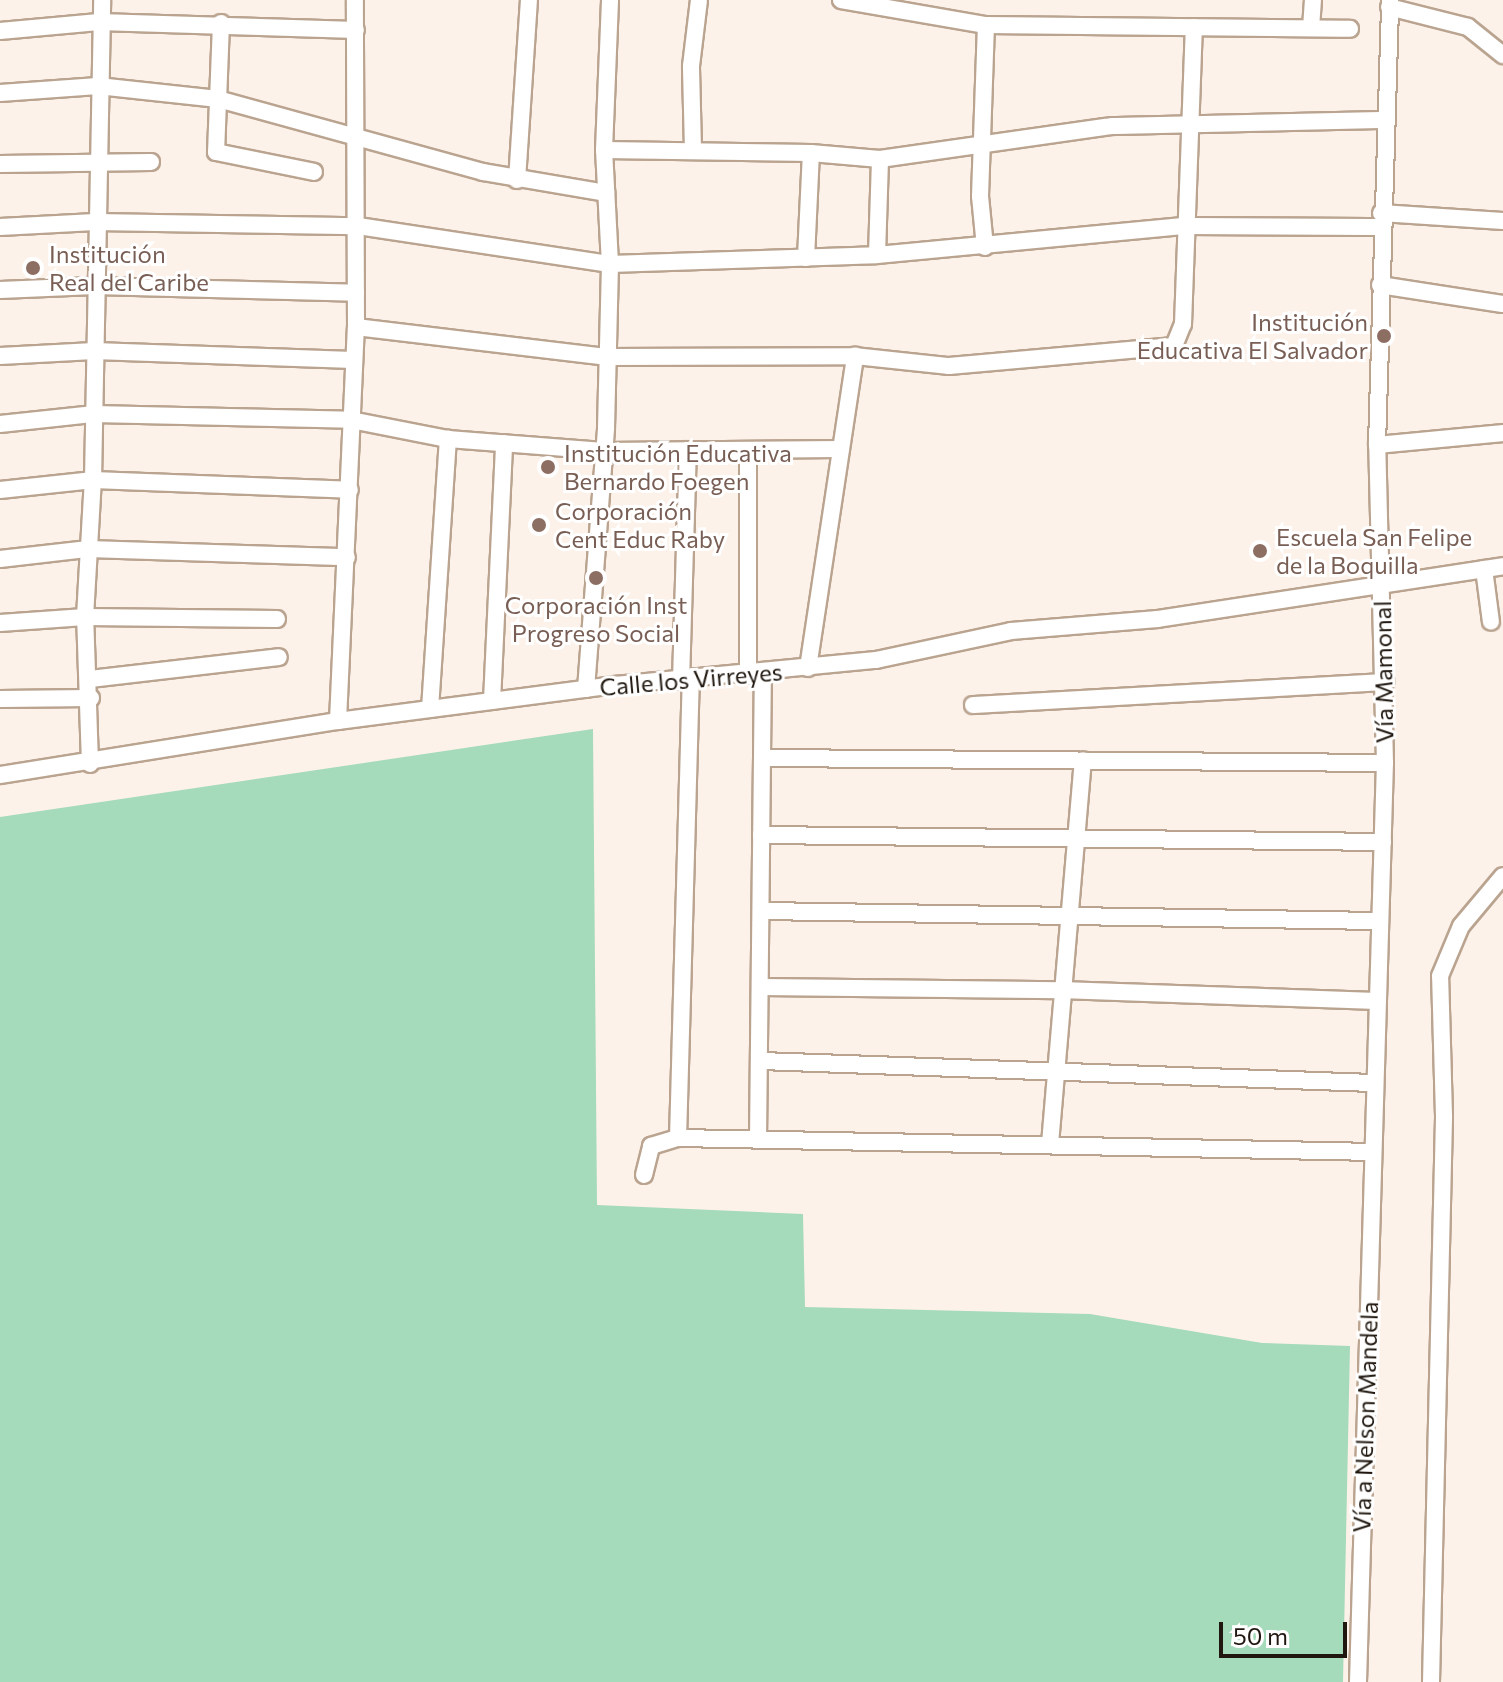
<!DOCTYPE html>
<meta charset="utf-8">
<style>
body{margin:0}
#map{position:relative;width:1503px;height:1682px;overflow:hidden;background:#fcf2ea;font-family:Commissioner,sans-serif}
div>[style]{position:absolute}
.green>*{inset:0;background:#a5daba}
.roads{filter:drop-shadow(2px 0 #baa490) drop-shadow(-2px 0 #baa490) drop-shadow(0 2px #baa490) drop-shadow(0 -2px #baa490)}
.minor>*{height:16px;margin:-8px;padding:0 8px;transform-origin:8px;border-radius:8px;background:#fff}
.dots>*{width:22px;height:22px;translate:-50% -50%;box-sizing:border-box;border:4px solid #fff;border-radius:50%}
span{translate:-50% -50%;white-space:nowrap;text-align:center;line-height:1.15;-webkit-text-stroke:6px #fff;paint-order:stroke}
.education-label{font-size:24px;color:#785e54}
.left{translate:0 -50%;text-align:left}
.right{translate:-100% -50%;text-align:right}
.street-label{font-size:24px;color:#201810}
.scale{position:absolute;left:1219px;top:1622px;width:128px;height:36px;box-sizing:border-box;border:4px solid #201810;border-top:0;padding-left:10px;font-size:24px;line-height:28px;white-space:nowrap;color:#201810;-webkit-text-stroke:6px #fff;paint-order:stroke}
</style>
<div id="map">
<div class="green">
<i style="clip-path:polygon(593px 729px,597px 1205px,803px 1214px,805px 1307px,1090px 1314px,1262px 1343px,1350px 1346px,1343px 1682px,0 1682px,0 817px)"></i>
</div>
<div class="roads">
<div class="minor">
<i style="left:841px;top:0;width:147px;rotate:9.8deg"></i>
<i style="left:986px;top:25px;width:364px;rotate:0.6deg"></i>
<i style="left:1389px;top:7px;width:81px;rotate:14.2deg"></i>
<i style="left:1468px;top:27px;width:45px;rotate:38.7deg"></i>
<i style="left:221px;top:23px;width:129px;rotate:92.2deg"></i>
<i style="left:216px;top:152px;width:100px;rotate:11.5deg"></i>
<i style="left:1311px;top:28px;width:28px;rotate:-86deg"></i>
<i style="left:0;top:31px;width:99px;rotate:-5.2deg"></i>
<i style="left:99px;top:22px;width:257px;rotate:1.8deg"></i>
<i style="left:0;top:93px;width:98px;rotate:-4.1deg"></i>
<i style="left:98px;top:86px;width:121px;rotate:6.2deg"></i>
<i style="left:218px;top:99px;width:275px;rotate:15.4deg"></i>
<i style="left:483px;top:172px;width:125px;rotate:9.7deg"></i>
<i style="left:604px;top:150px;width:207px;rotate:0.8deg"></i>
<i style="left:811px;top:153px;width:69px;rotate:5deg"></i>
<i style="left:880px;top:159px;width:235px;rotate:-8.1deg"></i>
<i style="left:1113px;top:126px;width:270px;rotate:-1.3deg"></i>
<i style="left:693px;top:150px;width:84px;rotate:-91.4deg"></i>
<i style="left:691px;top:66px;width:66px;rotate:-83.1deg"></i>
<i style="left:0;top:164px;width:151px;rotate:-0.8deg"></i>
<i style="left:517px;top:180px;width:180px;rotate:-86.2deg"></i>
<i style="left:1381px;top:213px;width:122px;rotate:3.8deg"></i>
<i style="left:0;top:227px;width:95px;rotate:-3deg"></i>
<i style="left:95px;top:222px;width:263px;rotate:0.9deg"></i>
<i style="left:358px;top:226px;width:255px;rotate:8.6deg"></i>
<i style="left:610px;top:264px;width:267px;rotate:-1.9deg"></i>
<i style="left:877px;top:255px;width:310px;rotate:-5.4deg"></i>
<i style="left:1186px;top:226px;width:194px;rotate:0.3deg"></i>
<i style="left:985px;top:247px;width:51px;rotate:-95.6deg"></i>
<i style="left:980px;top:196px;width:171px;rotate:-88deg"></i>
<i style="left:877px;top:255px;width:96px;rotate:-88.2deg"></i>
<i style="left:806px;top:258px;width:105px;rotate:-87.3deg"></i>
<i style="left:1380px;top:285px;width:124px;rotate:8.8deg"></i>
<i style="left:0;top:290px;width:95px;rotate:-2.4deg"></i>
<i style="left:95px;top:286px;width:261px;rotate:1.5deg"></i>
<i style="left:356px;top:327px;width:254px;rotate:6.8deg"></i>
<i style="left:608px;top:357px;width:247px;rotate:-0.2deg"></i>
<i style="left:855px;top:356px;width:95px;rotate:6.1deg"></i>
<i style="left:949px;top:366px;width:226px;rotate:-5.1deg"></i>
<i style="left:1174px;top:346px;width:24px;rotate:-68deg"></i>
<i style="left:1183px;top:324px;width:297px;rotate:-87.9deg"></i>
<i style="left:0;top:356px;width:94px;rotate:-3deg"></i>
<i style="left:94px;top:351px;width:259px;rotate:2deg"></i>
<i style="left:0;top:424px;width:95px;rotate:-6.1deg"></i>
<i style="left:94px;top:414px;width:257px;rotate:1.3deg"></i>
<i style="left:351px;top:420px;width:99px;rotate:11.1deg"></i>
<i style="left:448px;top:439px;width:156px;rotate:4.4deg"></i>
<i style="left:604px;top:451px;width:237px;rotate:-0.5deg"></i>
<i style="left:1377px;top:445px;width:127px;rotate:-5.4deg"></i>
<i style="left:748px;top:452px;width:223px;rotate:90deg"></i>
<i style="left:0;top:490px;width:94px;rotate:-6.1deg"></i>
<i style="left:93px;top:480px;width:257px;rotate:2.2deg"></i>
<i style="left:0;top:559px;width:89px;rotate:-6.5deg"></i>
<i style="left:88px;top:549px;width:259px;rotate:1.8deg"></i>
<i style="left:1484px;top:569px;width:53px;rotate:82.5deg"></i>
<i style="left:0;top:623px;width:85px;rotate:-4deg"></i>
<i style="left:85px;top:617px;width:192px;rotate:0.6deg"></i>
<i style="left:808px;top:668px;width:316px;rotate:-81.4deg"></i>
<i style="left:90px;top:679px;width:190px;rotate:-6.6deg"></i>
<i style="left:681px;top:681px;width:231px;rotate:-88.3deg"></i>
<i style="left:586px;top:689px;width:262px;rotate:-85.6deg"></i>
<i style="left:606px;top:428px;width:164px;rotate:-88.6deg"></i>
<i style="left:610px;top:264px;width:114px;rotate:-93deg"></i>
<i style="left:604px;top:150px;width:150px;rotate:-87.7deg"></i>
<i style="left:0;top:699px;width:91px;rotate:-0.6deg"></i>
<i style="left:492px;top:701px;width:258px;rotate:-87.3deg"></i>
<i style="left:973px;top:705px;width:413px;rotate:-3.2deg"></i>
<i style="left:430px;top:709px;width:271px;rotate:-86.2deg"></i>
<i style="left:338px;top:721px;width:394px;rotate:-87.4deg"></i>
<i style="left:356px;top:327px;width:327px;rotate:-90.2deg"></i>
<i style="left:765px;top:758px;width:620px;rotate:0.46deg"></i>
<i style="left:90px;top:764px;width:147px;rotate:-91.9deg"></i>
<i style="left:85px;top:617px;width:137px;rotate:-86.7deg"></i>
<i style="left:93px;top:480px;width:480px;rotate:-88.9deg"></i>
<i style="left:0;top:775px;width:342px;rotate:-9.1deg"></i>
<i style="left:338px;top:721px;width:279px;rotate:-7.4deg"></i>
<i style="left:615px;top:685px;width:262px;rotate:-5.5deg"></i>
<i style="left:876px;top:660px;width:138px;rotate:-12.1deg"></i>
<i style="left:1011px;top:631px;width:147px;rotate:-4.7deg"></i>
<i style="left:1158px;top:619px;width:349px;rotate:-8.7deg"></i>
<i style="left:761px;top:835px;width:622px;rotate:0.64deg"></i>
<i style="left:762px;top:911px;width:618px;rotate:0.93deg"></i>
<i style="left:762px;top:987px;width:299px;rotate:0.6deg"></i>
<i style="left:1061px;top:990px;width:316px;rotate:2deg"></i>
<i style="left:761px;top:1061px;width:612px;rotate:2.06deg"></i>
<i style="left:678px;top:1138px;width:458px;rotate:-88.4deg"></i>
<i style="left:758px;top:1139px;width:466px;rotate:-89.4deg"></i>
<i style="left:1050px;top:1144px;width:385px;rotate:-85.1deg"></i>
<i style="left:644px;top:1175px;width:30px;rotate:-76deg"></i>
<i style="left:651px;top:1146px;width:28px;rotate:-17deg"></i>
<i style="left:678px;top:1138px;width:695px;rotate:1.15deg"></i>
<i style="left:1358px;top:1682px;width:919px;rotate:-88.32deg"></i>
<i style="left:1385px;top:763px;width:318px;rotate:-91.4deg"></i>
<i style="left:1377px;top:445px;width:445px;rotate:-88.3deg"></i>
<i style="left:1431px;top:1682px;width:566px;rotate:-88.68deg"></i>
<i style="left:1444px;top:1116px;width:140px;rotate:-91.6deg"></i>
<i style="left:1440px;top:976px;width:54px;rotate:-67.2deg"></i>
<i style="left:1461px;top:926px;width:65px;rotate:-50deg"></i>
</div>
</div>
<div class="dots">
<i style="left:33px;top:268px;background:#8d6e63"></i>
<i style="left:1384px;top:336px;background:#8d6e63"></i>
<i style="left:548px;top:467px;background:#8d6e63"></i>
<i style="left:539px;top:525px;background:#8d6e63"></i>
<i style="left:1260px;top:551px;background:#8d6e63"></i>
<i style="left:596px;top:578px;background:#8d6e63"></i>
</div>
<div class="education-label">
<span class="left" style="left:49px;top:268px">Institución<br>Real del Caribe</span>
<span class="right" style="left:1368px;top:336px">Institución<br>Educativa El Salvador</span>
<span class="left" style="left:564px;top:467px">Institución Educativa<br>Bernardo Foegen</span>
<span class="left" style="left:555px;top:525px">Corporación<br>Cent Educ Raby</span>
<span class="left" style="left:1276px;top:551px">Escuela San Felipe<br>de la Boquilla</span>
<span style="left:596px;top:619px">Corporación Inst<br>Progreso Social</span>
</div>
<div class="street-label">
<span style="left:1383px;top:672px;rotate:-91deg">Vía Mamonal</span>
<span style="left:691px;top:679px;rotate:-5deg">Calle los Virreyes</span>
<span style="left:1365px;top:1417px;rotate:-88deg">Vía a Nelson Mandela</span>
</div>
<div class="scale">50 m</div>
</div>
